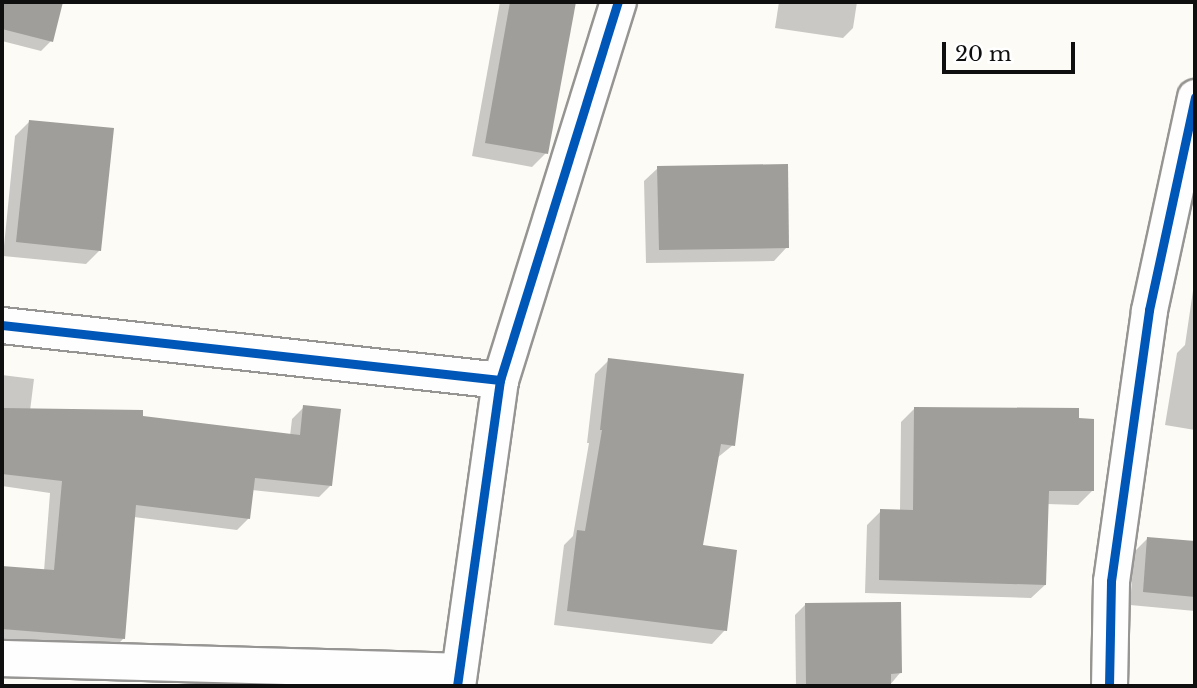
<!DOCTYPE html>
<style>
body{margin:0}
#map{position:relative;width:1197px;height:688px;overflow:hidden;background:#fcfbf5;font-family:"Libre Baskerville",serif}
div>[style]{position:absolute}
.shadow>*{inset:0;background:#0003}
.building>*{inset:0;background:#a09e9a}
.roads{filter:drop-shadow(2px 0 #969593) drop-shadow(-2px 0 #969593) drop-shadow(0 2px #969593) drop-shadow(0 -2px #969593)}
.minor>*{height:35px;margin:-17.5px;padding:0 17.5px;transform-origin:17.5px;border-radius:17.5px;background:#fffefe}
.cycleway>*{height:9px;margin:-4.5px;padding:0 4.5px;transform-origin:4.5px;border-radius:4.5px;background:#0057b8}
span{translate:-50% -50%;white-space:nowrap;text-align:center;line-height:1.15;-webkit-text-stroke:7px #fff;paint-order:stroke}
.frame{position:absolute;inset:0;border:4px solid #0f0f0f;pointer-events:none}
.scale{position:absolute;left:942px;top:42px;width:133px;height:32px;box-sizing:border-box;border:4px solid #0f0f0f;border-top:0;padding-left:9px;font-size:21px;line-height:24px;white-space:nowrap;color:#0f0f0f;-webkit-text-stroke:5px #fff;paint-order:stroke}
</style>
<div id="map">
<div class="shadow">
<i style="clip-path:polygon(2px 2px,61px 2px,51px 41px,41px 51px,2px 41px)"></i>
<i style="clip-path:polygon(500px 2px,574px 2px,546px 153px,532px 167px,472px 156px)"></i>
<i style="clip-path:polygon(779px 2px,857px 2px,853px 28px,843px 38px,775px 28px)"></i>
<i style="clip-path:polygon(29px 122px,100px 250px,86px 264px,3px 256px,15px 136px)"></i>
<i style="clip-path:polygon(658px 168px,787px 247px,774px 261px,646px 263px,644px 181px)"></i>
<i style="clip-path:polygon(1195px 277px,1195px 430px,1165px 425px,1177px 353px,1185px 345px)"></i>
<i style="clip-path:polygon(609px 360px,733px 445px,717px 458px,701px 547px,725px 630px,712px 644px,554px 625px,564px 545px,573px 536px,589px 443px,587px 443px,595px 374px)"></i>
<i style="clip-path:polygon(2px 375px,34px 379px,30px 411px,141px 418px,290px 436px,292px 419px,304px 407px,331px 485px,319px 497px,252px 490px,249px 518px,237px 530px,134px 517px,123px 639px,111px 651px,2px 643px,2px 567px,44px 571px,50px 493px,2px 486px)"></i>
<i style="clip-path:polygon(915px 408px,1078px 420px,1092px 491px,1078px 505px,1047px 504px,1045px 585px,1031px 598px,865px 593px,867px 525px,881px 511px,900px 511px,901px 422px)"></i>
<i style="clip-path:polygon(1148px 538px,1195px 543px,1195px 611px,1130px 605px,1134px 552px)"></i>
<i style="clip-path:polygon(806px 604px,900px 673px,889px 686px,796px 686px,795px 615px)"></i>
</div>
<div class="building">
<i style="clip-path:polygon(2px 2px,63px 2px,53px 42px,2px 29px)"></i>
<i style="clip-path:polygon(510px 2px,576px 2px,548px 154px,485px 143px)"></i>
<i style="clip-path:polygon(29px 120px,114px 128px,101px 251px,16px 242px)"></i>
<i style="clip-path:polygon(788px 164px,789px 248px,659px 250px,657px 166px)"></i>
<i style="clip-path:polygon(608px 358px,744px 374px,735px 446px,721px 444px,703px 545px,737px 550px,727px 631px,567px 611px,577px 530px,585px 531px,602px 430px,600px 430px)"></i>
<i style="clip-path:polygon(303px 405px,341px 409px,332px 486px,255px 478px,250px 519px,136px 505px,125px 639px,2px 629px,2px 566px,54px 570px,62px 481px,2px 474px,2px 408px,143px 410px,143px 416px,300px 435px)"></i>
<i style="clip-path:polygon(914px 407px,1079px 408px,1079px 418px,1094px 419px,1094px 491px,1049px 491px,1046px 585px,879px 580px,880px 509px,913px 510px)"></i>
<i style="clip-path:polygon(1147px 537px,1195px 541px,1195px 597px,1143px 592px)"></i>
<i style="clip-path:polygon(901px 602px,902px 673px,891px 674px,891px 686px,806px 686px,805px 603px)"></i>
</div>
<div class="roads">
<div class="minor">
<i style="left:2px;top:325px;width:501px;rotate:6.3deg"></i>
<i style="left:2px;top:658px;width:456px;rotate:1.6deg"></i>
<i style="left:457px;top:686px;width:309px;rotate:-82deg"></i>
<i style="left:500px;top:380px;width:396px;rotate:-72.7deg"></i>
<i style="left:1109px;top:686px;width:105px;rotate:-88.9deg"></i>
<i style="left:1111px;top:581px;width:274px;rotate:-82deg"></i>
<i style="left:1149px;top:310px;width:218px;rotate:-77.8deg"></i>
</div>
</div>
<div class="cycleway">
<i style="left:2px;top:325px;width:501px;rotate:6.3deg"></i>
<i style="left:457px;top:686px;width:309px;rotate:-82deg"></i>
<i style="left:500px;top:380px;width:396px;rotate:-72.7deg"></i>
<i style="left:1109px;top:686px;width:105px;rotate:-88.9deg"></i>
<i style="left:1111px;top:581px;width:274px;rotate:-82deg"></i>
<i style="left:1149px;top:310px;width:218px;rotate:-77.8deg"></i>
</div>
<div class="frame"></div>
<div class="scale">20 m</div>
</div>
